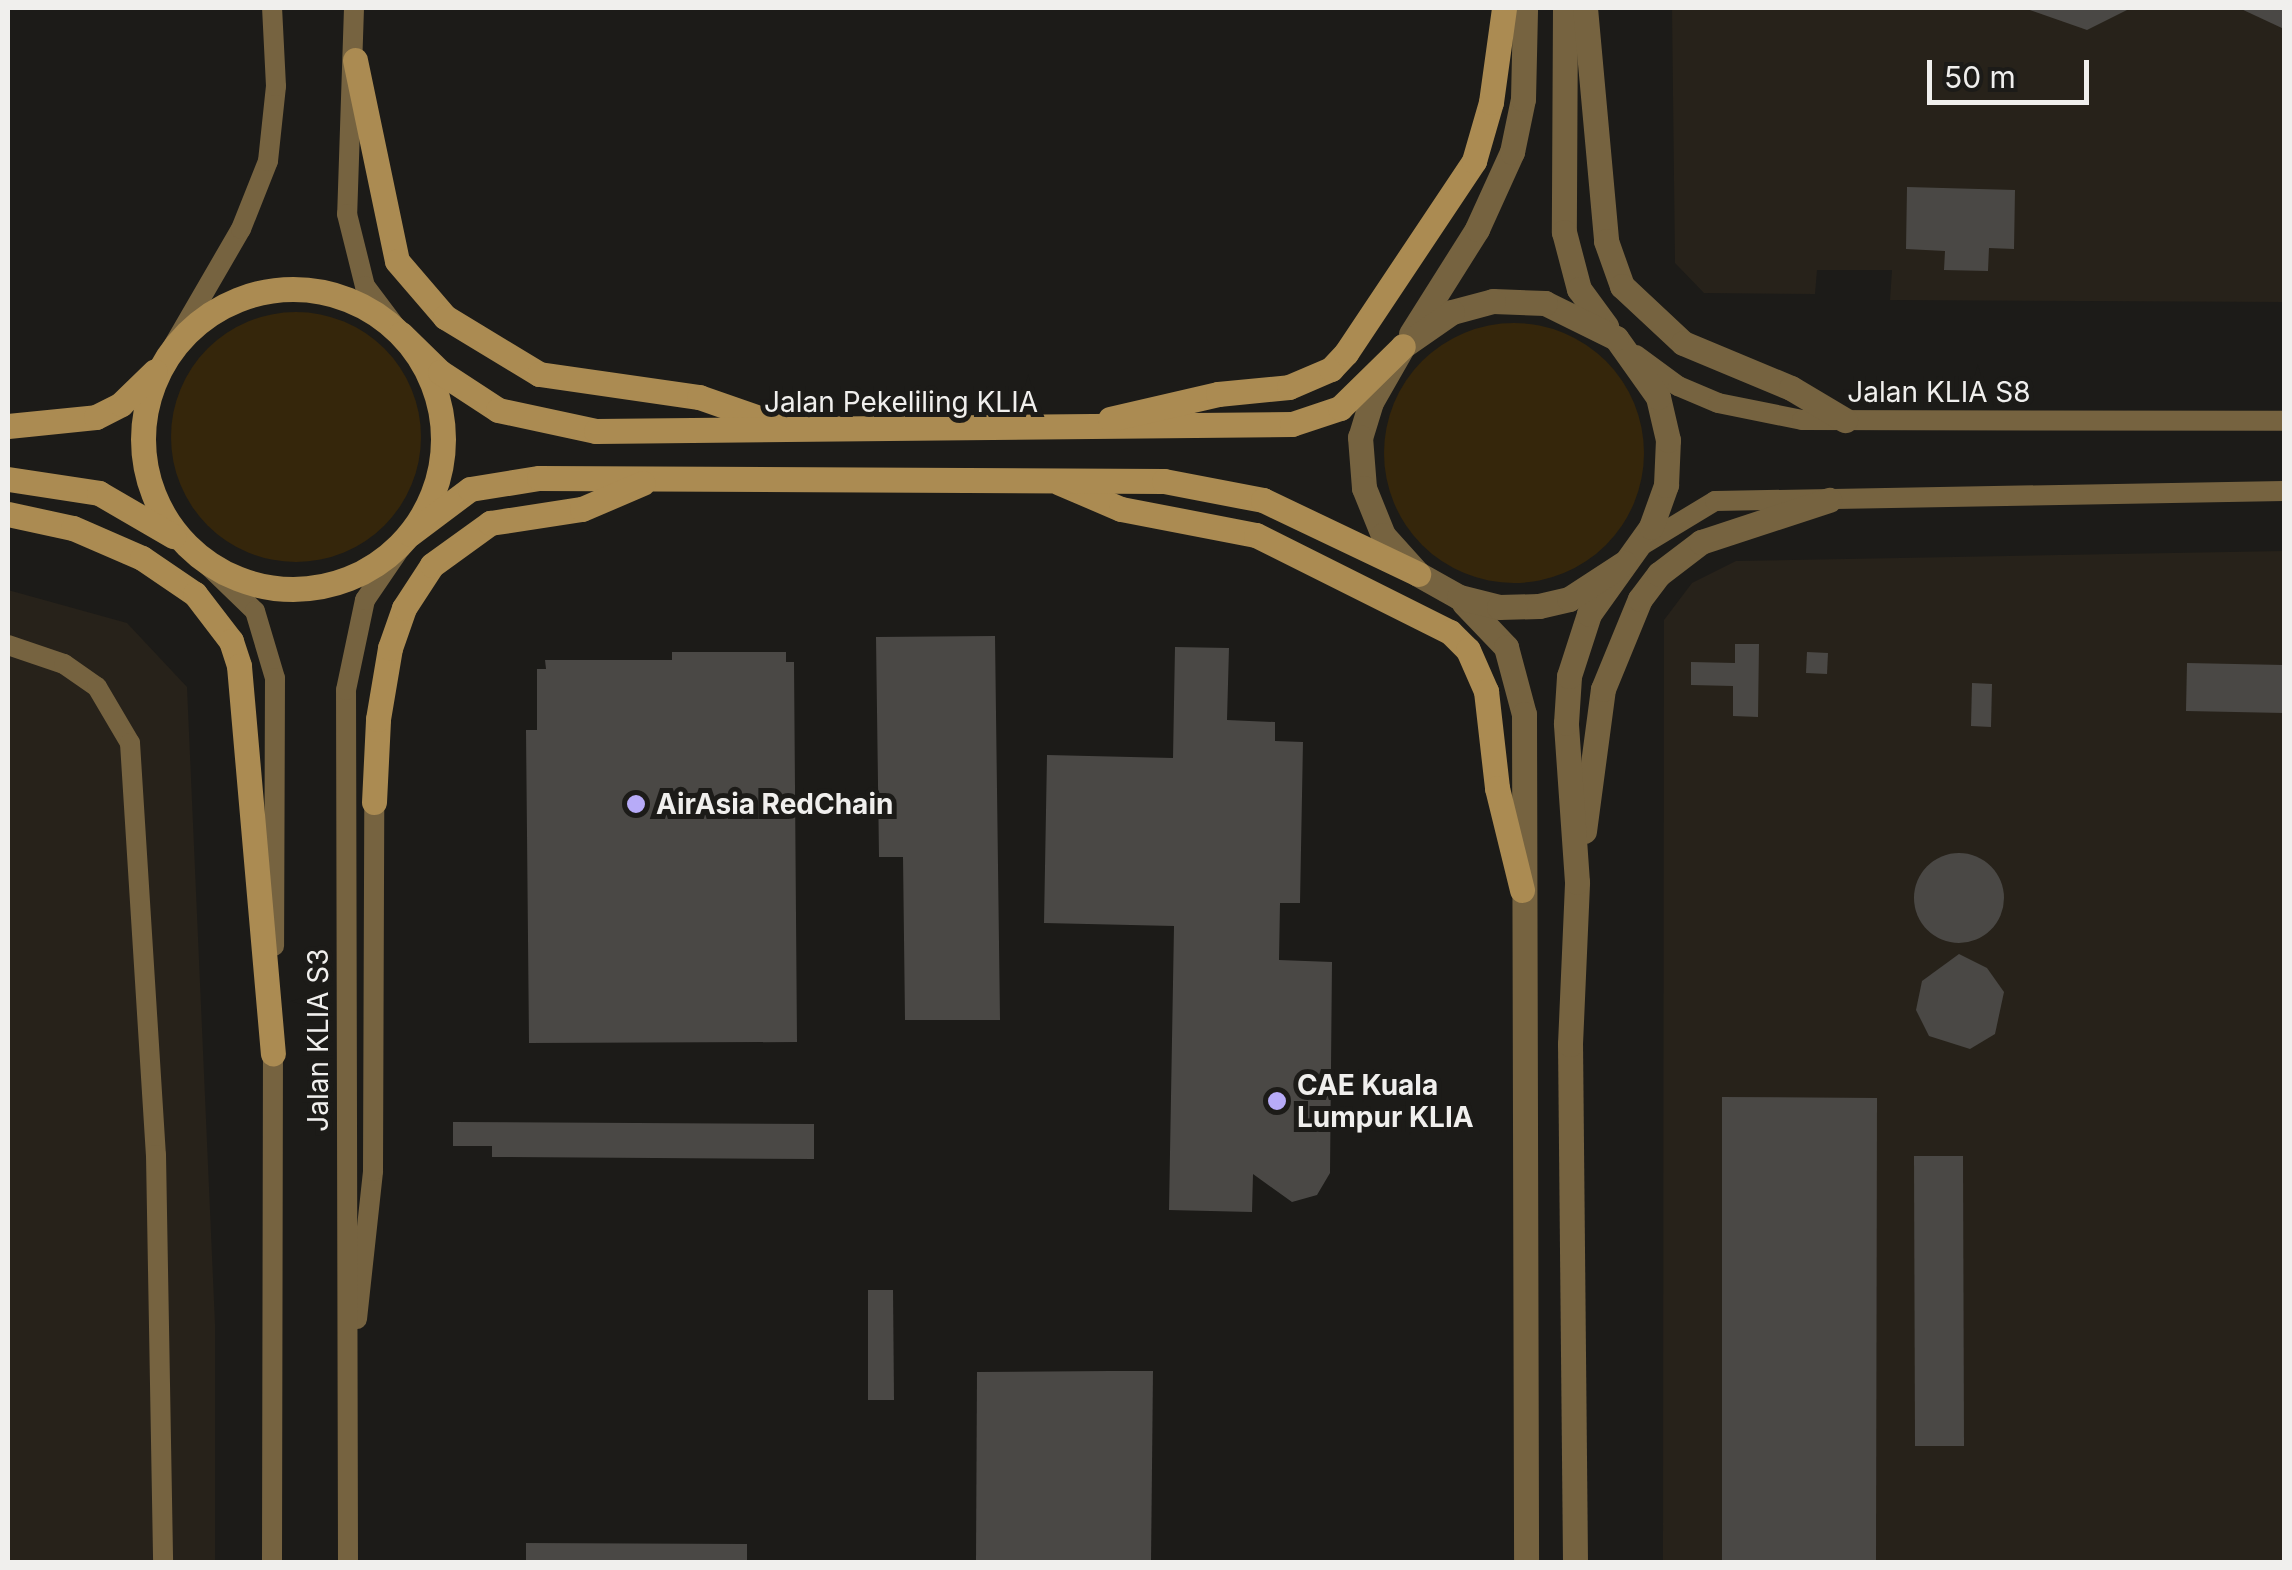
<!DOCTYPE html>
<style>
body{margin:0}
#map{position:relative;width:2292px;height:1570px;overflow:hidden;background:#1c1b18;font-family:Inter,sans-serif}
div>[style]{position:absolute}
.built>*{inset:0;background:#27221a}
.green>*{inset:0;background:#35260b}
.round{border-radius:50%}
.building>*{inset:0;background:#4a4845}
.minor>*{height:20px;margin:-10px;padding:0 10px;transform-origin:10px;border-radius:10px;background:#766340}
.tertiary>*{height:25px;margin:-12.5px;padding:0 12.5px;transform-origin:12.5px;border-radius:12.5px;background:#766340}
.secondary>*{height:25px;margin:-12.5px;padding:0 12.5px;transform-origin:12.5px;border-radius:12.5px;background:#ab8b52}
.secondary>.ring{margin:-12.5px;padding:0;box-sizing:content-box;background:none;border:25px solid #ab8b52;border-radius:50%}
.dots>*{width:28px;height:28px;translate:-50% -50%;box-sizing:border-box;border:5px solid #1c1b18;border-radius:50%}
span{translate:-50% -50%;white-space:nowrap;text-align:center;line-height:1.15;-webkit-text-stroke:10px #1c1b18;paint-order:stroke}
.street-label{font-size:28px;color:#f0efed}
.poi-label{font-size:28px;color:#f0efed;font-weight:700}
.left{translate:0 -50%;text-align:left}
.frame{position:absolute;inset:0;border:10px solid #f0efed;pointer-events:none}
.scale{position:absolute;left:1927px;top:60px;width:162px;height:45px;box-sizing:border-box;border:5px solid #f0efed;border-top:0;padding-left:12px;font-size:30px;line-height:35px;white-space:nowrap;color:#f0efed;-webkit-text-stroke:8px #1c1b18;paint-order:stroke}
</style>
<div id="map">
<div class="built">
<i style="clip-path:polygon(1672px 8px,2284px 8px,2284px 302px,1890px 300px,1892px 270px,1817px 270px,1815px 294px,1704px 293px,1675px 263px)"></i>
<i style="clip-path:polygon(2284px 551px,2284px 1562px,1663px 1562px,1664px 620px,1692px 583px,1736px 561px)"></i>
<i style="clip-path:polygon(8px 590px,127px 623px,187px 687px,215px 1324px,215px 1562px,8px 1562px)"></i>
</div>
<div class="green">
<i class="round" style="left:171px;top:312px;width:250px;height:250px"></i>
<i class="round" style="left:1384px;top:323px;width:260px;height:260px"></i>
</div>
<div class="building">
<i style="clip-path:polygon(2024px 8px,2131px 8px,2087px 30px)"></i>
<i style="clip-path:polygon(2239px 8px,2284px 8px,2284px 29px)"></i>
<i style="clip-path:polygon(1907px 187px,2015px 190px,2014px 249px,1989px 248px,1988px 271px,1944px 270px,1945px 251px,1906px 249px)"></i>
<i style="clip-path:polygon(995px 636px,1000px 1020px,905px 1020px,903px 857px,879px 857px,876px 637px)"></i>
<i style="clip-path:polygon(1735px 644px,1759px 644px,1758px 717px,1733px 716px,1733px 686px,1691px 685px,1691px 662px,1735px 663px)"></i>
<i style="clip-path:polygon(1175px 647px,1229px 648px,1227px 720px,1275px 722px,1275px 741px,1303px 742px,1300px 903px,1280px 903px,1279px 960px,1332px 962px,1330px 1173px,1317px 1195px,1292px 1202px,1253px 1174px,1252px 1212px,1169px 1210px,1174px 926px,1044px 923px,1047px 755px,1173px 758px)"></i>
<i style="clip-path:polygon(672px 652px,786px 652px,786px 662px,794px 662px,797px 1042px,529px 1043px,526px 730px,537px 730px,537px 669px,546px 669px,545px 660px,672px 660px)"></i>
<i style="clip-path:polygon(1807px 652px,1828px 653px,1827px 674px,1806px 673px)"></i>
<i style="clip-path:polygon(2187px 663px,2284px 665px,2284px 713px,2186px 711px)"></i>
<i style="clip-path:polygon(1972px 683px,1992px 684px,1991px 727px,1971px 726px)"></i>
<i class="round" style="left:1914px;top:853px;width:90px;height:90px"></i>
<i style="clip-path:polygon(1959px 954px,1987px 968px,2004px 992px,1995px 1034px,1970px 1049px,1929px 1036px,1916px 1010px,1922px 981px)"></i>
<i style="clip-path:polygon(1722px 1097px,1877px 1098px,1876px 1562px,1722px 1562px)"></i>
<i style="clip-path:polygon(453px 1122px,814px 1124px,814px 1159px,492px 1157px,492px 1146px,453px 1146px)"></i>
<i style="clip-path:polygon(1914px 1156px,1963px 1156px,1964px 1446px,1915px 1446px)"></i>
<i style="clip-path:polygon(868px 1290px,893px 1290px,894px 1400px,868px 1400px)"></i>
<i style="clip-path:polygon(1110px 1371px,1153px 1371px,1151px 1562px,976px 1562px,977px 1372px)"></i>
<i style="clip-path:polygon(526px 1543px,747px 1544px,747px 1562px,526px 1562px)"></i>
</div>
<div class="minor">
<i style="left:354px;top:8px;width:206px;rotate:91.9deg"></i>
<i style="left:347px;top:214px;width:74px;rotate:76deg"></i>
<i style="left:365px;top:286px;width:60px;rotate:53.1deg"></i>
<i style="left:169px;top:353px;width:143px;rotate:-59.9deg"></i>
<i style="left:241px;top:229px;width:73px;rotate:-68.3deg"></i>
<i style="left:268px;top:161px;width:75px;rotate:-83.9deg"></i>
<i style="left:276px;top:86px;width:78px;rotate:-92.9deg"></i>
<i style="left:1636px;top:355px;width:52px;rotate:36.4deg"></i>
<i style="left:1678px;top:386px;width:43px;rotate:23deg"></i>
<i style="left:1718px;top:403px;width:86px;rotate:11.4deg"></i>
<i style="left:1802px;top:420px;width:482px;rotate:0.1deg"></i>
<i style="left:1644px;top:544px;width:83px;rotate:-31.2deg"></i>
<i style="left:1715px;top:501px;width:569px;rotate:-1.01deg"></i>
<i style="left:193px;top:551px;width:86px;rotate:44.1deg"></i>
<i style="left:255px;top:611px;width:70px;rotate:73.4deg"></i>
<i style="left:275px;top:678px;width:268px;rotate:90.2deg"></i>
<i style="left:8px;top:645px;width:59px;rotate:18.7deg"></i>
<i style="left:64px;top:664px;width:40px;rotate:34.9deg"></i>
<i style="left:97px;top:687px;width:65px;rotate:59.5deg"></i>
<i style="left:130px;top:743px;width:413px;rotate:86.4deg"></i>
<i style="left:156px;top:1155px;width:407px;rotate:89deg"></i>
<i style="left:357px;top:1319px;width:149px;rotate:-83.8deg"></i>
<i style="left:373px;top:1171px;width:369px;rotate:-89.8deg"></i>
<i style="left:272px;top:1562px;width:522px;rotate:-89.89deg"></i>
<i style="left:348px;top:1562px;width:872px;rotate:-90.13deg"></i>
<i style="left:346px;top:690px;width:92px;rotate:-78.1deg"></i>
<i style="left:365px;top:600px;width:80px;rotate:-55.7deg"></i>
</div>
<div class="tertiary">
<i style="left:1565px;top:8px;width:224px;rotate:90.3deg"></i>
<i style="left:1564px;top:232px;width:59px;rotate:75.3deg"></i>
<i style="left:1579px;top:289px;width:46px;rotate:53.9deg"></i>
<i style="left:1585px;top:8px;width:234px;rotate:84.8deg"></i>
<i style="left:1606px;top:241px;width:48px;rotate:70.4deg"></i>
<i style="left:1622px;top:286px;width:83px;rotate:43.1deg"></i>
<i style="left:1683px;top:343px;width:117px;rotate:22.6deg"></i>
<i style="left:1791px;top:388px;width:63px;rotate:30.7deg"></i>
<i style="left:1411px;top:334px;width:124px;rotate:-57.8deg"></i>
<i style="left:1477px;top:229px;width:85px;rotate:-65.6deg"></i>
<i style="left:1512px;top:152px;width:54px;rotate:-78.3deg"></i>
<i style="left:1523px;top:99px;width:91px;rotate:-88.7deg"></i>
<i style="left:1464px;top:603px;width:61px;rotate:46.3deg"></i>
<i style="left:1506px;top:647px;width:69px;rotate:75deg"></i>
<i style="left:1524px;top:714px;width:848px;rotate:89.86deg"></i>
<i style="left:1584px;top:831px;width:143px;rotate:-82.4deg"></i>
<i style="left:1603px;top:689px;width:97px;rotate:-67.7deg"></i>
<i style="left:1640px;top:599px;width:31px;rotate:-53deg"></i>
<i style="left:1659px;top:574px;width:53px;rotate:-37.3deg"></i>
<i style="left:1701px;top:542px;width:135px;rotate:-18.2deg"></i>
<i style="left:1575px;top:1562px;width:518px;rotate:-90.55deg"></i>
<i style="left:1570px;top:1044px;width:162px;rotate:-87.5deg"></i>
<i style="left:1577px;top:882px;width:159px;rotate:-94deg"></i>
<i style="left:1566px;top:723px;width:47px;rotate:-86.3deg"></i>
<i style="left:1569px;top:676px;width:65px;rotate:-72.1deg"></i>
<i style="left:1589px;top:614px;width:107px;rotate:-54.5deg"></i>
<i style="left:1651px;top:527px;width:45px;rotate:-70.3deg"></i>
<i style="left:1666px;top:485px;width:45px;rotate:-87.5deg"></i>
<i style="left:1668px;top:440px;width:44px;rotate:-103.1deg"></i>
<i style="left:1658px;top:397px;width:72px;rotate:-125.4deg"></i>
<i style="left:1616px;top:338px;width:79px;rotate:-153.8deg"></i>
<i style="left:1545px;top:303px;width:52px;rotate:-177.8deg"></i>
<i style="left:1493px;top:301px;width:42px;rotate:165deg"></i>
<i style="left:1452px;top:312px;width:60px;rotate:145.2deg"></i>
<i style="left:1403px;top:346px;width:64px;rotate:119.7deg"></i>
<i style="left:1371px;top:402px;width:37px;rotate:107deg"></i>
<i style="left:1360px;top:437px;width:51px;rotate:85.5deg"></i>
<i style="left:1364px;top:488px;width:51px;rotate:68deg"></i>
<i style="left:1383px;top:535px;width:52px;rotate:48.1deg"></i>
<i style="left:1418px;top:574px;width:47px;rotate:29.3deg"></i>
<i style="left:1459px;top:597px;width:41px;rotate:14deg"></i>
<i style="left:1499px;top:607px;width:40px;rotate:-1.4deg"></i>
<i style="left:1539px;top:606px;width:31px;rotate:-13deg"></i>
<i style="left:1569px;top:599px;width:66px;rotate:-33.2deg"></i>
</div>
<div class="secondary">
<i style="left:355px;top:60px;width:205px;rotate:78.2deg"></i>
<i style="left:397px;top:261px;width:74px;rotate:49.4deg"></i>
<i style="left:445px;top:317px;width:110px;rotate:31.2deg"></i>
<i style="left:539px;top:374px;width:162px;rotate:8.2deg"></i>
<i style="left:699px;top:397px;width:88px;rotate:19.3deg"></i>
<i class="ring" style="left:143px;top:289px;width:275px;height:275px"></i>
<i style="left:401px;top:334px;width:54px;rotate:44.3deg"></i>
<i style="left:440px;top:372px;width:69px;rotate:33.2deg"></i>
<i style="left:498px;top:410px;width:100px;rotate:12.1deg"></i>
<i style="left:596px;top:431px;width:696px;rotate:-0.58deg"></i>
<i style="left:1292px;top:424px;width:51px;rotate:-18.4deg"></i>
<i style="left:1340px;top:408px;width:88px;rotate:-44.5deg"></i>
<i style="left:1110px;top:419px;width:111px;rotate:-13deg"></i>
<i style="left:1218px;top:394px;width:71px;rotate:-5.6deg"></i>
<i style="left:1289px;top:387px;width:46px;rotate:-23.2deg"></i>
<i style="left:1331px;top:369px;width:22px;rotate:-47deg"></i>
<i style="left:1346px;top:353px;width:231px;rotate:-56.3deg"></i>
<i style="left:1474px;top:161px;width:61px;rotate:-73.9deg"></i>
<i style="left:1491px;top:102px;width:95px;rotate:-82.1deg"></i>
<i style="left:8px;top:426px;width:88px;rotate:-5.8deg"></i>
<i style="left:96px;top:417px;width:28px;rotate:-27deg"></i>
<i style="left:121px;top:404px;width:47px;rotate:-44.1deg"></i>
<i style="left:8px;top:479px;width:92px;rotate:8.7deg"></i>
<i style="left:99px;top:493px;width:86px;rotate:30.2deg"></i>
<i style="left:1060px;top:483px;width:66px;rotate:23.1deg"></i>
<i style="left:1121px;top:509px;width:137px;rotate:10.9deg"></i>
<i style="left:1256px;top:535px;width:217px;rotate:26.6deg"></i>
<i style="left:1450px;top:632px;width:25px;rotate:45deg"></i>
<i style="left:1468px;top:650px;width:45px;rotate:66.3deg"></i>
<i style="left:1486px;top:691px;width:98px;rotate:83.5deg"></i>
<i style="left:1497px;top:788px;width:105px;rotate:76.2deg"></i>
<i style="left:8px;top:514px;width:66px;rotate:12.2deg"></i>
<i style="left:73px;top:528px;width:75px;rotate:23.5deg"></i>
<i style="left:142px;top:558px;width:64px;rotate:34.2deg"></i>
<i style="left:195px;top:594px;width:59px;rotate:52.5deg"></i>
<i style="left:231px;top:641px;width:26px;rotate:72deg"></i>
<i style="left:239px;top:666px;width:389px;rotate:85deg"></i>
<i style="left:410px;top:534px;width:75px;rotate:-36.9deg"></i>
<i style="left:470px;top:489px;width:70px;rotate:-9.1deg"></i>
<i style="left:539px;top:478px;width:625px;rotate:0.28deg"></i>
<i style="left:1164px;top:481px;width:101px;rotate:10.9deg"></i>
<i style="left:1263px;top:500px;width:172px;rotate:25.5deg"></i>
<i style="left:374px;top:802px;width:83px;rotate:-87.2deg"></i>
<i style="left:378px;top:719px;width:72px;rotate:-80.4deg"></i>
<i style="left:390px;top:648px;width:42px;rotate:-70.7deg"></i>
<i style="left:404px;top:608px;width:51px;rotate:-56.9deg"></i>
<i style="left:432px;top:565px;width:72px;rotate:-35.9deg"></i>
<i style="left:490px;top:523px;width:93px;rotate:-8.7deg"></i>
<i style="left:582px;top:509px;width:66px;rotate:-23.1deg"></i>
</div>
<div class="dots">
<i style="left:636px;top:804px;background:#b7abf8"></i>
<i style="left:1277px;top:1101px;background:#b7abf8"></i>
</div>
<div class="street-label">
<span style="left:1939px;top:392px">Jalan KLIA S8</span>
<span style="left:901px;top:402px">Jalan Pekeliling KLIA</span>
<span style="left:318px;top:1040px;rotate:-90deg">Jalan KLIA S3</span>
</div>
<div class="poi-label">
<span class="left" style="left:656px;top:804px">AirAsia RedChain</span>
<span class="left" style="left:1297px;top:1101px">CAE Kuala<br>Lumpur KLIA</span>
</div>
<div class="frame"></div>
<div class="scale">50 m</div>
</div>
